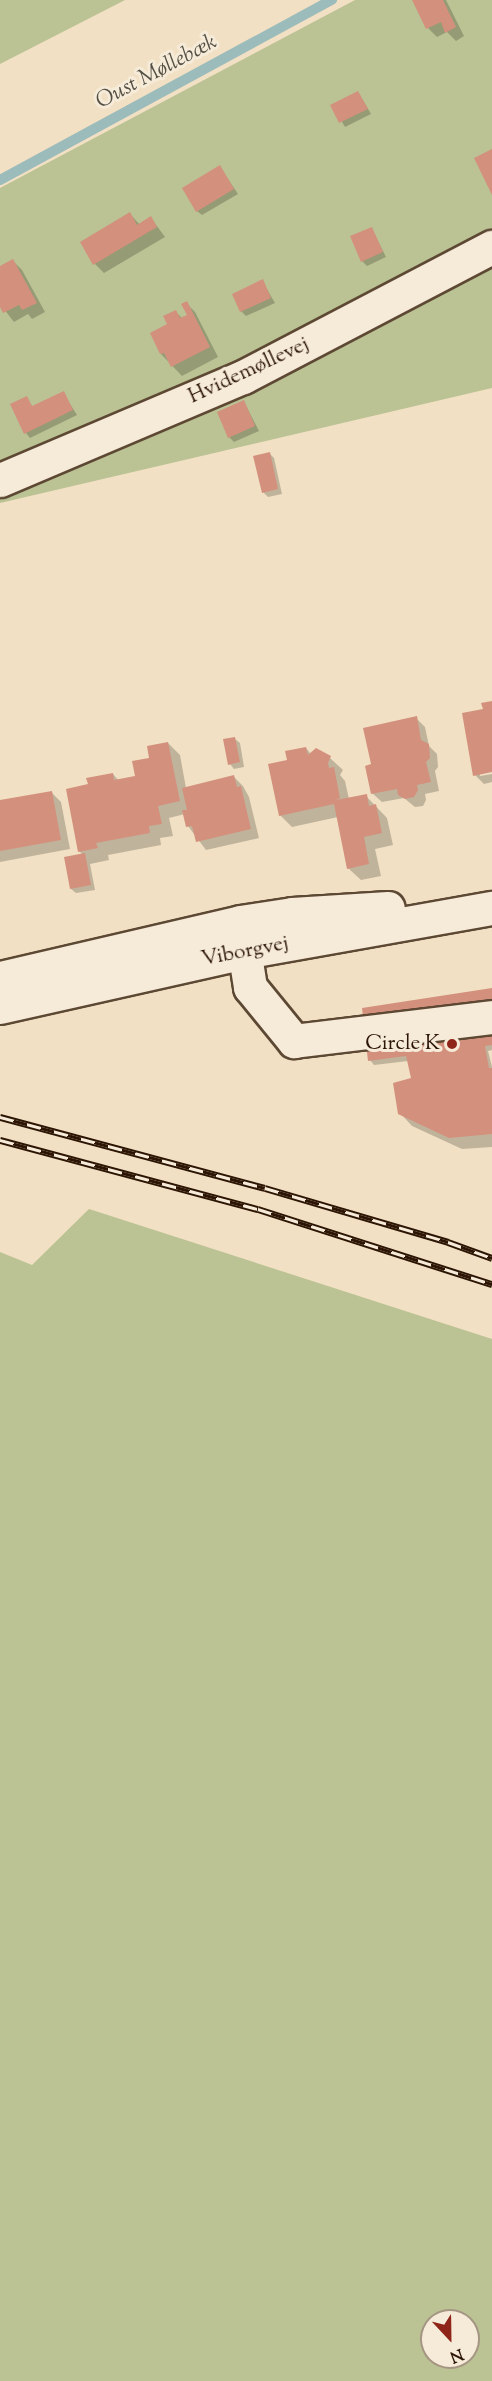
<!DOCTYPE html>
<meta charset="utf-8">
<style>
body{margin:0}
#map{position:relative;width:492px;height:2381px;overflow:hidden;background:#f1e0c3;font-family:"Sorts Mill Goudy",serif}
div>[style]{position:absolute}
.green>*{inset:0;background:#bbc293}
.shadow>*{inset:0;background:#0003}
.stream>*{height:10px;margin:-5px;padding:0 5px;transform-origin:5px;border-radius:5px;background:#9cbbbb}
.building>*{inset:0;background:#d3907d}
.roads{filter:drop-shadow(2px 0 #5d4834) drop-shadow(-2px 0 #5d4834) drop-shadow(0 2px #5d4834) drop-shadow(0 -2px #5d4834)}
.minor>*{height:33px;margin:-16.5px;padding:0 16.5px;transform-origin:16.5px;border-radius:16.5px;background:#f6ebd8}
.rail>*{height:7px;margin-top:-3.5px;transform-origin:0;background:repeating-linear-gradient(90deg,#f6ebd8 0 14px,#2c1504 0 28px);box-sizing:border-box;border-block:2px solid #2c1504}
.dots>*{width:16px;height:16px;translate:-50% -50%;box-sizing:border-box;border:3px solid #f6ebd8;border-radius:50%}
span{translate:-50% -50%;white-space:nowrap;text-align:center;line-height:1.15;-webkit-text-stroke:6px #f6ebd8;paint-order:stroke}
.street-label{font-size:21px;color:#2c1504}
.poi-label{font-size:21px;color:#2c1504}
.right{translate:-100% -50%;text-align:right}
.water-label{font-size:22px;color:#534f44;font-style:italic}
.north{position:absolute;left:420px;top:2309px;width:60px;height:60px;box-sizing:border-box;background:#f6ebd8;border:2px solid #a59583;border-radius:50%;rotate:158deg;font-size:16px;font-weight:700;line-height:24px;text-align:center;color:#2c1504}
.north::after{content:'';display:block;margin:auto;width:21px;height:27px;background:#8f2418;clip-path:polygon(50% 0,100% 100%,50% 72%,0 100%)}
</style>
<div id="map">
<div class="green">
<i style="clip-path:polygon(0 0,125px 0,0 64px)"></i>
<i style="clip-path:polygon(355px 0,492px 0,492px 388px,0 503px,0 188px)"></i>
<i style="clip-path:polygon(evenodd,89px 1209px,492px 1339px,492px 2381px,0 2381px,0 1252px,32px 1265px,89px 1209px,432px 2321px,468px 2321px,468px 2357px,432px 2357px,432px 2321px)"></i>
</div>
<div class="shadow">
<i style="clip-path:polygon(414px 0,446px 0,464px 36px,456px 41px,447px 32px,437px 37px,428px 28px)"></i>
<i style="clip-path:polygon(358px 92px,371px 114px,345px 127px,332px 105px)"></i>
<i style="clip-path:polygon(220px 167px,238px 194px,202px 215px,197px 211px)"></i>
<i style="clip-path:polygon(130px 214px,140px 225px,151px 218px,165px 237px,104px 273px,95px 264px,82px 242px)"></i>
<i style="clip-path:polygon(372px 229px,386px 257px,367px 266px,362px 261px)"></i>
<i style="clip-path:polygon(13px 261px,22px 270px,45px 312px,32px 319px,28px 314px,14px 322px,0 304px,0 268px)"></i>
<i style="clip-path:polygon(262px 281px,275px 303px,246px 316px,241px 311px)"></i>
<i style="clip-path:polygon(186px 303px,195px 312px,218px 357px,182px 376px,161px 354px,176px 312px,183px 319px,189px 316px)"></i>
<i style="clip-path:polygon(63px 393px,77px 415px,30px 438px,26px 433px,26px 398px,33px 407px)"></i>
<i style="clip-path:polygon(244px 402px,259px 431px,234px 442px,229px 437px)"></i>
<i style="clip-path:polygon(270px 454px,274px 458px,282px 494px,268px 497px,263px 492px)"></i>
<i style="clip-path:polygon(492px 702px,492px 771px,480px 773px,480px 776px,492px 774px,492px 782px,484px 784px,475px 775px,484px 710px)"></i>
<i style="clip-path:polygon(416px 718px,425px 727px,429px 746px,437px 754px,438px 767px,435px 771px,439px 791px,425px 794px,426px 800px,423px 806px,415px 807px,404px 798px,382px 802px,372px 793px,373px 766px)"></i>
<i style="clip-path:polygon(235px 739px,240px 743px,244px 767px,234px 769px,230px 764px)"></i>
<i style="clip-path:polygon(168px 743px,180px 755px,186px 788px,234px 777px,243px 786px,249px 797px,259px 838px,206px 850px,188px 826px,185px 814px,169px 818px,173px 836px,160px 838px,161px 845px,108px 855px,109px 860px,90px 864px,95px 890px,76px 893px,71px 889px,83px 855px,79px 851px,89px 785px,113px 774px,119px 781px,137px 777px,151px 759px)"></i>
<i style="clip-path:polygon(306px 748px,311px 754px,316px 749px,330px 758px,343px 770px,340px 775px,345px 781px,349px 799px,366px 796px,387px 818px,393px 845px,375px 849px,381px 876px,361px 880px,348px 868px,338px 817px,292px 827px,280px 815px,288px 761px)"></i>
<i style="clip-path:polygon(52px 793px,61px 802px,70px 849px,0 862px,0 802px)"></i>
<i style="clip-path:polygon(492px 990px,492px 1050px,488px 1051px,492px 1067px,492px 1147px,462px 1149px,412px 1126px,400px 1113px,412px 1079px,408px 1061px,374px 1065px,370px 1060px)"></i>
</div>
<div class="stream">
<i style="left:0;top:180px;width:378px;rotate:-28.5deg"></i>
</div>
<div class="building">
<i style="clip-path:polygon(412px 0,443px 0,456px 27px,445px 33px,441px 22px,426px 29px)"></i>
<i style="clip-path:polygon(358px 91px,368px 109px,339px 123px,330px 105px)"></i>
<i style="clip-path:polygon(492px 149px,492px 195px,474px 158px)"></i>
<i style="clip-path:polygon(220px 165px,234px 189px,196px 212px,182px 188px)"></i>
<i style="clip-path:polygon(130px 212px,137px 225px,151px 216px,157px 227px,93px 265px,80px 242px)"></i>
<i style="clip-path:polygon(372px 227px,383px 252px,361px 262px,350px 236px)"></i>
<i style="clip-path:polygon(13px 259px,37px 303px,22px 310px,19px 305px,3px 313px,0 307px,0 266px)"></i>
<i style="clip-path:polygon(263px 279px,271px 298px,240px 312px,232px 294px)"></i>
<i style="clip-path:polygon(187px 301px,210px 347px,171px 367px,164px 353px,160px 354px,150px 333px,167px 324px,163px 316px,176px 310px,180px 318px,187px 315px,181px 304px)"></i>
<i style="clip-path:polygon(64px 391px,73px 410px,24px 434px,10px 404px,27px 396px,32px 406px)"></i>
<i style="clip-path:polygon(244px 400px,255px 426px,228px 438px,217px 412px)"></i>
<i style="clip-path:polygon(270px 452px,278px 489px,262px 493px,253px 456px)"></i>
<i style="clip-path:polygon(492px 701px,492px 772px,473px 776px,462px 713px,483px 709px,481px 703px)"></i>
<i style="clip-path:polygon(417px 716px,421px 740px,429px 744px,430px 758px,426px 762px,431px 782px,417px 785px,418px 790px,414px 797px,405px 799px,398px 795px,397px 789px,371px 794px,365px 766px,371px 764px,363px 728px)"></i>
<i style="clip-path:polygon(235px 737px,240px 762px,228px 765px,223px 739px)"></i>
<i style="clip-path:polygon(168px 742px,180px 801px,158px 806px,162px 824px,149px 826px,150px 833px,96px 843px,98px 848px,78px 852px,66px 789px,88px 784px,86px 778px,113px 773px,114px 780px,135px 776px,132px 761px,149px 758px,147px 746px)"></i>
<i style="clip-path:polygon(306px 747px,308px 755px,316px 748px,331px 756px,328px 763px,329px 768px,334px 767px,340px 798px,336px 800px,367px 794px,369px 806px,376px 804px,382px 833px,364px 837px,369px 864px,347px 869px,334px 804px,279px 816px,268px 764px,287px 760px,285px 751px)"></i>
<i style="clip-path:polygon(234px 775px,237px 787px,241px 786px,251px 829px,196px 842px,192px 826px,186px 827px,182px 810px,187px 810px,182px 788px)"></i>
<i style="clip-path:polygon(52px 791px,61px 840px,0 851px,0 800px)"></i>
<i style="clip-path:polygon(85px 853px,91px 885px,70px 889px,64px 857px)"></i>
<i style="clip-path:polygon(492px 988px,492px 1045px,485px 1046px,489px 1068px,492px 1068px,492px 1134px,449px 1138px,398px 1114px,393px 1083px,411px 1078px,406px 1056px,368px 1061px,362px 1008px)"></i>
</div>
<div class="roads">
<div class="minor">
<i style="left:0;top:480px;width:264px;rotate:-23deg"></i>
<i style="left:243px;top:377px;width:281px;rotate:-27.6deg"></i>
<i style="left:241px;top:930px;width:58px;rotate:81deg"></i>
<i style="left:250px;top:987px;width:70px;rotate:50.8deg"></i>
<i style="left:294px;top:1041px;width:199px;rotate:-6.9deg"></i>
<i style="left:0;top:978px;width:246px;rotate:-13.1deg"></i>
<i style="left:240px;top:922px;width:53px;rotate:-8.7deg"></i>
<i style="left:292px;top:914px;width:96px;rotate:-3.6deg"></i>
<i style="left:0;top:1007px;width:250px;rotate:-12.7deg"></i>
<i style="left:244px;top:952px;width:252px;rotate:-10.1deg"></i>
</div>
</div>
<div class="rail">
<i style="left:0;top:1117px;width:274px;rotate:15deg"></i>
<i style="left:265px;top:1188px;width:191px;rotate:16.4deg"></i>
<i style="left:448px;top:1242px;width:47px;rotate:20deg"></i>
<i style="left:0;top:1140px;width:267px;rotate:15deg"></i>
<i style="left:258px;top:1209px;width:246px;rotate:17.8deg"></i>
</div>
<div class="dots">
<i style="left:452px;top:1044px;background:#8f2418"></i>
</div>
<div class="street-label">
<span style="left:249px;top:371px;rotate:-25deg">Hvidemøllevej</span>
<span style="left:245px;top:952px;rotate:-11deg">Viborgvej</span>
</div>
<div class="poi-label">
<span class="right" style="left:440px;top:1044px">Circle K</span>
</div>
<div class="water-label">
<span style="left:157px;top:73px;rotate:-28deg">Oust Møllebæk</span>
</div>
<div class="north">N</div>
</div>
